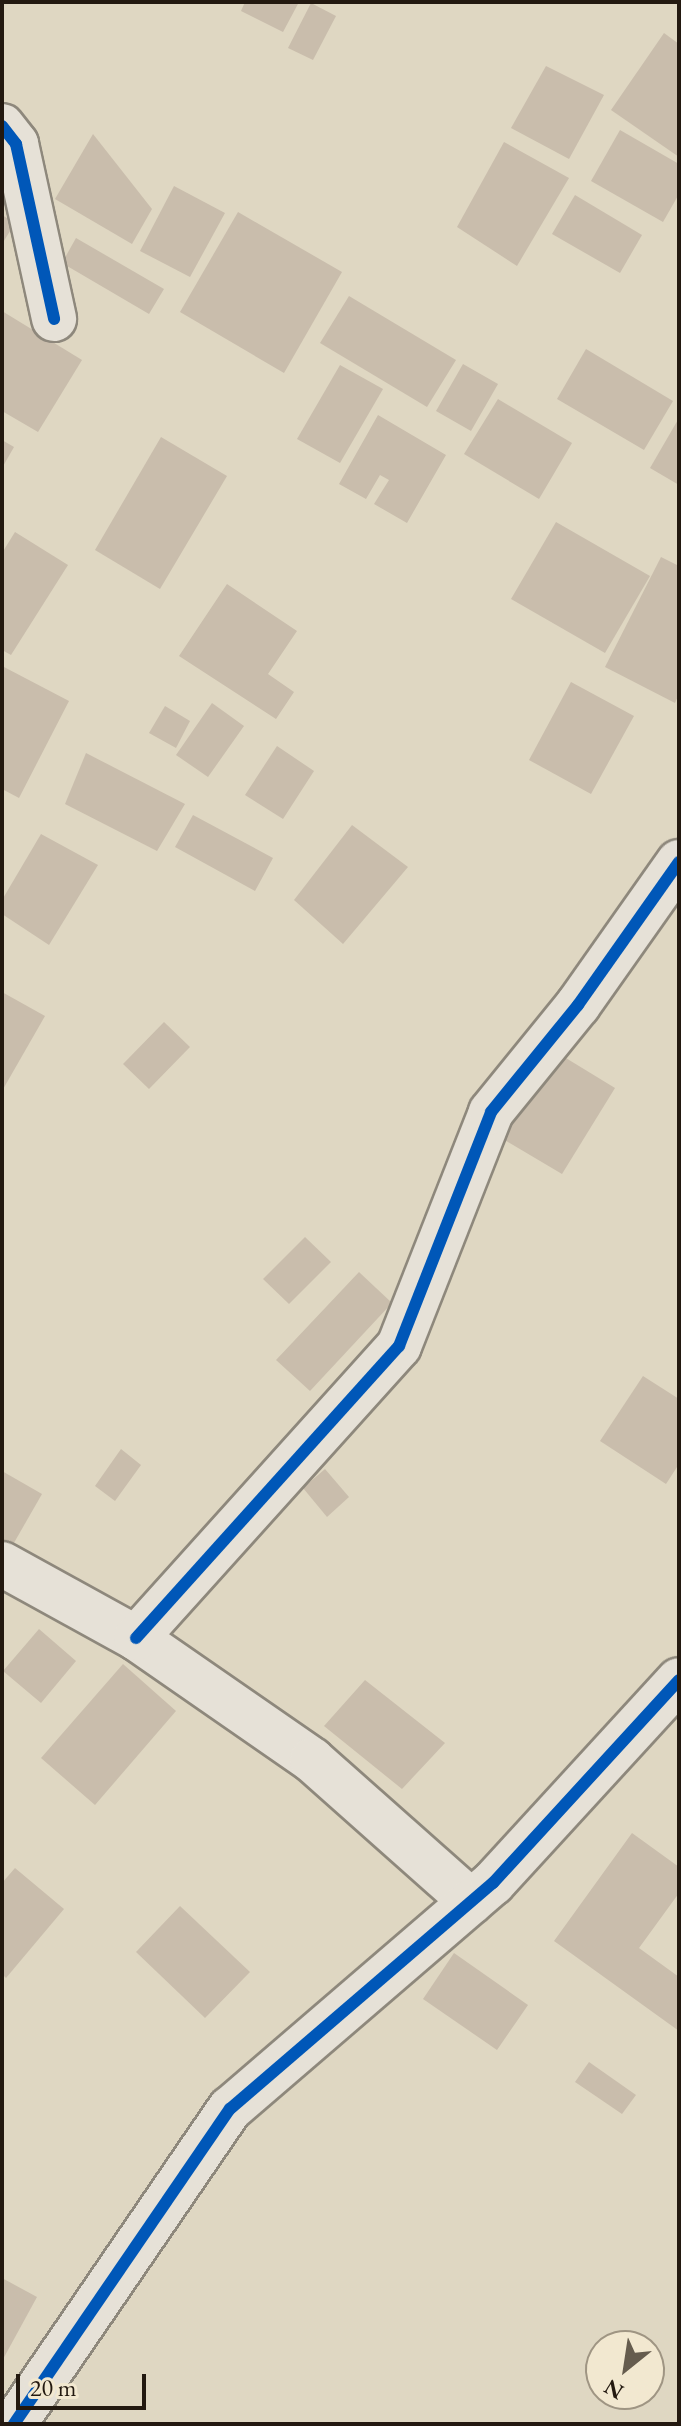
<!DOCTYPE html>
<style>
body{margin:0}
#map{position:relative;width:681px;height:2426px;overflow:hidden;background:#dfd7c2;font-family:"EB Garamond",serif}
div>[style]{position:absolute}
.building>*{inset:0;background:#c9bdac}
.roads{filter:drop-shadow(2px 0 #8e887c) drop-shadow(-2px 0 #8e887c) drop-shadow(0 2px #8e887c) drop-shadow(0 -2px #8e887c)}
.minor>*{height:44px;margin:-22px;padding:0 22px;transform-origin:22px;border-radius:22px;background:#e6e1d7}
.cycleway>*{height:12px;margin:-6px;padding:0 6px;transform-origin:6px;border-radius:6px;background:#0057b8}
span{translate:-50% -50%;white-space:nowrap;text-align:center;line-height:1.15;-webkit-text-stroke:6px #f2e8d0;paint-order:stroke}
.frame{position:absolute;inset:0;border:4px solid #231910;pointer-events:none}
.north{position:absolute;left:585px;top:2330px;width:80px;height:80px;box-sizing:border-box;background:#f2e8d0;border:2px solid #9f9583;border-radius:50%;rotate:210deg;font-size:22px;font-weight:700;line-height:32px;text-align:center;color:#231910}
.north::after{content:'';display:block;margin:auto;width:28px;height:36px;background:#655c4e;clip-path:polygon(50% 0,100% 100%,50% 72%,0 100%)}
.scale{position:absolute;left:16px;top:2374px;width:130px;height:36px;box-sizing:border-box;border:4px solid #231910;border-top:0;padding-left:10px;font-size:24px;line-height:28px;white-space:nowrap;color:#231910;-webkit-text-stroke:6px #f2e8d0;paint-order:stroke}
</style>
<div id="map">
<div class="building">
<i style="clip-path:polygon(245px 2px,299px 2px,283px 32px,241px 11px)"></i>
<i style="clip-path:polygon(311px 3px,336px 16px,313px 60px,288px 48px)"></i>
<i style="clip-path:polygon(664px 33px,679px 44px,679px 157px,611px 110px)"></i>
<i style="clip-path:polygon(546px 66px,604px 95px,569px 159px,511px 128px)"></i>
<i style="clip-path:polygon(620px 130px,679px 164px,679px 194px,663px 222px,591px 181px)"></i>
<i style="clip-path:polygon(93px 134px,152px 209px,132px 244px,55px 199px)"></i>
<i style="clip-path:polygon(504px 142px,569px 178px,517px 266px,457px 227px)"></i>
<i style="clip-path:polygon(174px 186px,225px 213px,190px 277px,140px 251px)"></i>
<i style="clip-path:polygon(575px 195px,642px 235px,620px 273px,552px 234px)"></i>
<i style="clip-path:polygon(238px 212px,342px 272px,284px 373px,180px 312px)"></i>
<i style="clip-path:polygon(2px 215px,15px 223px,2px 244px)"></i>
<i style="clip-path:polygon(76px 238px,164px 289px,149px 314px,62px 263px)"></i>
<i style="clip-path:polygon(349px 296px,456px 360px,427px 407px,320px 343px)"></i>
<i style="clip-path:polygon(2px 311px,82px 360px,38px 432px,2px 411px)"></i>
<i style="clip-path:polygon(586px 349px,673px 401px,644px 450px,557px 399px)"></i>
<i style="clip-path:polygon(463px 364px,498px 384px,471px 431px,436px 411px)"></i>
<i style="clip-path:polygon(340px 365px,383px 389px,340px 463px,297px 439px)"></i>
<i style="clip-path:polygon(498px 399px,572px 443px,539px 499px,464px 454px)"></i>
<i style="clip-path:polygon(378px 415px,446px 455px,407px 523px,374px 504px,389px 480px,380px 475px,366px 499px,339px 484px)"></i>
<i style="clip-path:polygon(679px 418px,679px 485px,650px 468px)"></i>
<i style="clip-path:polygon(161px 437px,227px 476px,160px 589px,95px 550px)"></i>
<i style="clip-path:polygon(2px 440px,14px 447px,2px 468px)"></i>
<i style="clip-path:polygon(556px 522px,650px 576px,605px 653px,511px 599px)"></i>
<i style="clip-path:polygon(15px 532px,68px 565px,11px 655px,2px 650px,2px 553px)"></i>
<i style="clip-path:polygon(661px 557px,679px 566px,679px 694px,675px 703px,605px 667px)"></i>
<i style="clip-path:polygon(227px 584px,297px 631px,268px 674px,294px 692px,276px 719px,179px 656px)"></i>
<i style="clip-path:polygon(4px 667px,69px 701px,19px 798px,2px 789px)"></i>
<i style="clip-path:polygon(571px 682px,634px 716px,591px 794px,529px 760px)"></i>
<i style="clip-path:polygon(212px 703px,244px 726px,208px 777px,176px 755px)"></i>
<i style="clip-path:polygon(165px 706px,190px 721px,176px 748px,149px 733px)"></i>
<i style="clip-path:polygon(277px 746px,314px 771px,283px 819px,245px 795px)"></i>
<i style="clip-path:polygon(86px 753px,185px 804px,157px 851px,65px 804px)"></i>
<i style="clip-path:polygon(193px 815px,273px 858px,255px 891px,175px 847px)"></i>
<i style="clip-path:polygon(352px 825px,408px 867px,343px 944px,294px 900px)"></i>
<i style="clip-path:polygon(41px 834px,98px 865px,49px 945px,2px 914px,2px 900px)"></i>
<i style="clip-path:polygon(2px 992px,45px 1016px,2px 1091px)"></i>
<i style="clip-path:polygon(164px 1022px,190px 1047px,149px 1089px,123px 1064px)"></i>
<i style="clip-path:polygon(556px 1052px,615px 1088px,562px 1174px,503px 1139px)"></i>
<i style="clip-path:polygon(305px 1237px,331px 1262px,289px 1304px,263px 1279px)"></i>
<i style="clip-path:polygon(359px 1272px,392px 1303px,310px 1391px,276px 1360px)"></i>
<i style="clip-path:polygon(643px 1376px,679px 1399px,679px 1464px,666px 1484px,600px 1441px)"></i>
<i style="clip-path:polygon(121px 1449px,141px 1465px,115px 1501px,95px 1486px)"></i>
<i style="clip-path:polygon(325px 1469px,349px 1497px,327px 1517px,303px 1488px)"></i>
<i style="clip-path:polygon(2px 1471px,42px 1494px,7px 1555px,2px 1552px)"></i>
<i style="clip-path:polygon(39px 1629px,76px 1661px,41px 1703px,3px 1671px)"></i>
<i style="clip-path:polygon(123px 1664px,176px 1711px,95px 1805px,41px 1758px)"></i>
<i style="clip-path:polygon(365px 1680px,445px 1743px,402px 1789px,324px 1726px)"></i>
<i style="clip-path:polygon(632px 1833px,679px 1867px,679px 1893px,639px 1948px,679px 1977px,679px 2031px,554px 1941px)"></i>
<i style="clip-path:polygon(15px 1868px,64px 1909px,6px 1978px,2px 1974px,2px 1883px)"></i>
<i style="clip-path:polygon(180px 1906px,250px 1972px,205px 2018px,136px 1952px)"></i>
<i style="clip-path:polygon(454px 1953px,528px 2005px,497px 2050px,423px 1999px)"></i>
<i style="clip-path:polygon(589px 2062px,636px 2095px,622px 2114px,575px 2082px)"></i>
<i style="clip-path:polygon(2px 2278px,37px 2297px,2px 2361px)"></i>
</div>
<div class="roads">
<div class="minor">
<i style="left:2px;top:126px;width:23px;rotate:52deg"></i>
<i style="left:16px;top:144px;width:179px;rotate:77.7deg"></i>
<i style="left:2px;top:1564px;width:153px;rotate:28.9deg"></i>
<i style="left:136px;top:1638px;width:214px;rotate:34.7deg"></i>
<i style="left:312px;top:1760px;width:213px;rotate:41.6deg"></i>
<i style="left:136px;top:1638px;width:393px;rotate:-48deg"></i>
<i style="left:399px;top:1346px;width:251px;rotate:-68.5deg"></i>
<i style="left:491px;top:1112px;width:138px;rotate:-50.9deg"></i>
<i style="left:578px;top:1005px;width:175px;rotate:-54.8deg"></i>
<i style="left:14px;top:2424px;width:382px;rotate:-55.6deg"></i>
<i style="left:230px;top:2109px;width:347px;rotate:-40.7deg"></i>
<i style="left:493px;top:1883px;width:275px;rotate:-47.5deg"></i>
</div>
</div>
<div class="cycleway">
<i style="left:2px;top:126px;width:23px;rotate:52deg"></i>
<i style="left:16px;top:144px;width:179px;rotate:77.7deg"></i>
<i style="left:136px;top:1638px;width:393px;rotate:-48deg"></i>
<i style="left:399px;top:1346px;width:251px;rotate:-68.5deg"></i>
<i style="left:491px;top:1112px;width:138px;rotate:-50.9deg"></i>
<i style="left:578px;top:1005px;width:175px;rotate:-54.8deg"></i>
<i style="left:14px;top:2424px;width:382px;rotate:-55.6deg"></i>
<i style="left:230px;top:2109px;width:347px;rotate:-40.7deg"></i>
<i style="left:493px;top:1883px;width:275px;rotate:-47.5deg"></i>
</div>
<div class="frame"></div>
<div class="north">N</div>
<div class="scale">20 m</div>
</div>
